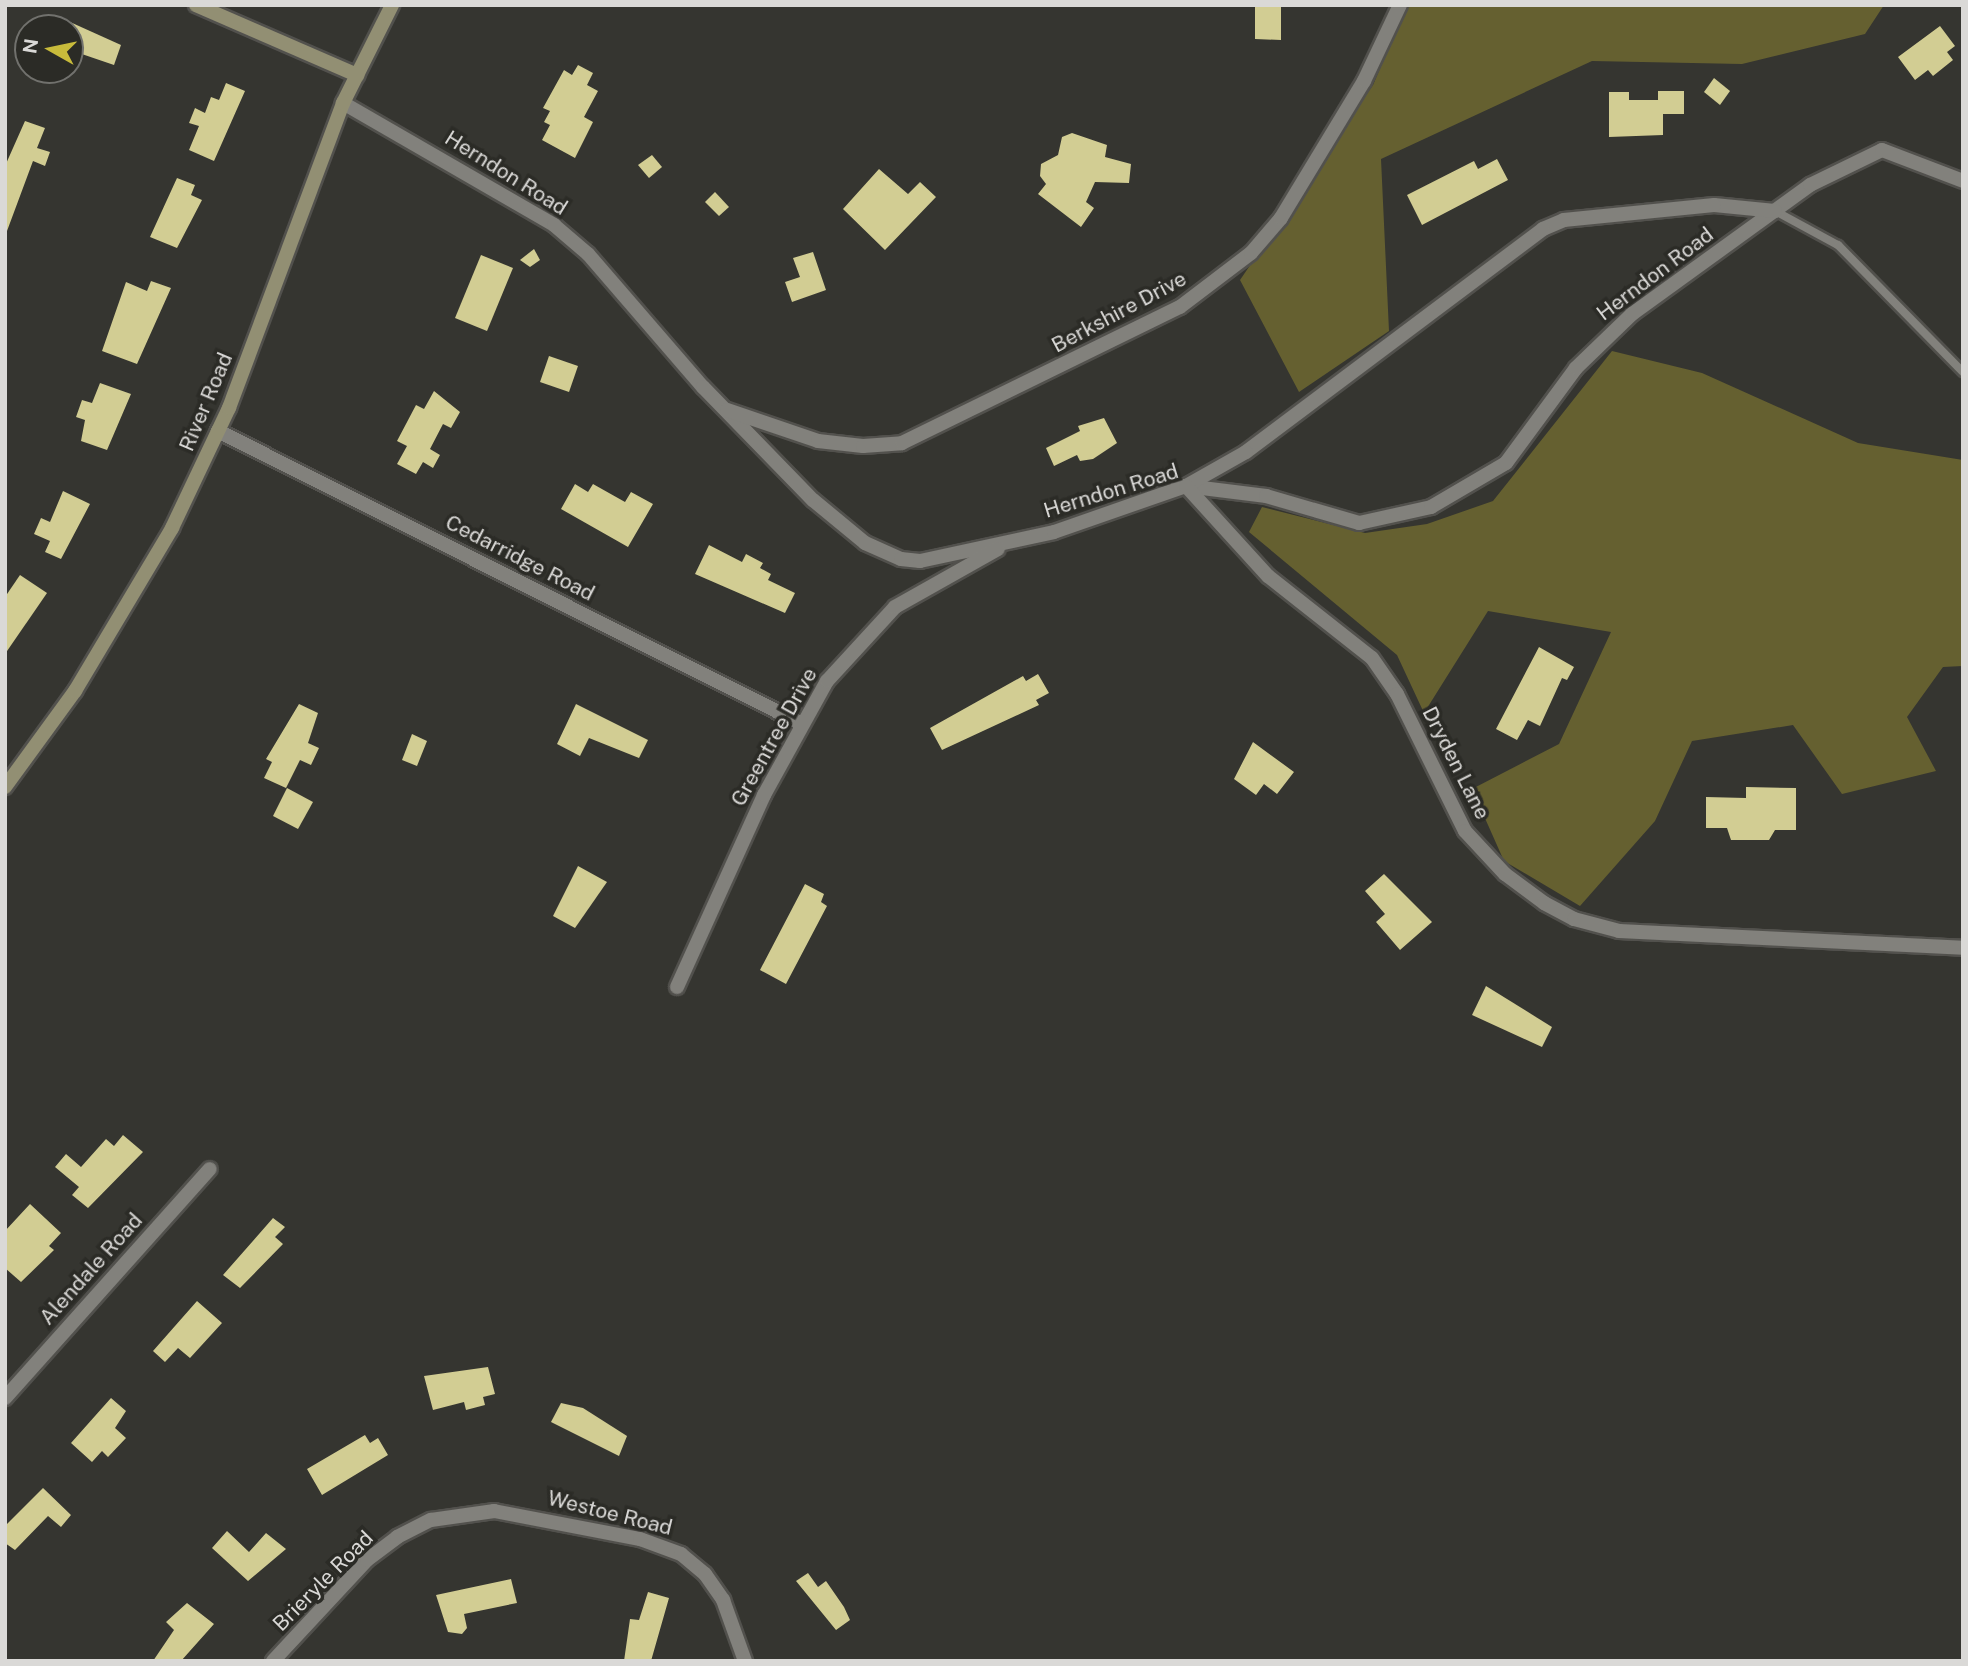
<!DOCTYPE html>
<style>
body{margin:0}
#map{position:relative;width:1968px;height:1666px;overflow:hidden;background:#353530;font-family:"Public Sans",sans-serif}
div>[style]{position:absolute}
.green>*{inset:0;background:#656030}
.building>*{inset:0;background:#d2cd93}
.roads{filter:drop-shadow(2px 0 #52514d) drop-shadow(-2px 0 #52514d) drop-shadow(0 2px #52514d) drop-shadow(0 -2px #52514d)}
.lane>*{height:8px;margin:-4px;padding:0 4px;transform-origin:4px;border-radius:4px;background:#82817c}
.street>*{height:14px;margin:-7px;padding:0 7px;transform-origin:7px;border-radius:7px;background:#82817c}
.secondary>*{height:14px;margin:-7px;padding:0 7px;transform-origin:7px;border-radius:7px;background:#928f73}
span{translate:-50% -50%;white-space:nowrap;text-align:center;line-height:1.15;-webkit-text-stroke:7px #2b2b26;paint-order:stroke}
.street-label{font-size:21px;color:#dad9d7}
.frame{position:absolute;inset:0;border:7px solid #dad9d7;pointer-events:none}
.north{position:absolute;left:14px;top:14px;width:70px;height:70px;box-sizing:border-box;background:#2b2b26;border:2px solid #71716d;border-radius:50%;rotate:279deg;font-size:19px;font-weight:700;line-height:28px;text-align:center;color:#dad9d7}
.north::after{content:'';display:block;margin:auto;width:24px;height:32px;background:#c8bb3b;clip-path:polygon(50% 0,100% 100%,50% 72%,0 100%)}
</style>
<div id="map">
<div class="green">
<i style="clip-path:polygon(1407px 5px,1884px 5px,1865px 34px,1742px 64px,1592px 61px,1381px 159px,1389px 331px,1299px 392px,1240px 280px,1373px 85px)"></i>
<i style="clip-path:polygon(1612px 351px,1702px 373px,1858px 443px,1963px 460px,1963px 666px,1943px 667px,1907px 717px,1936px 771px,1842px 794px,1793px 725px,1692px 741px,1655px 821px,1580px 906px,1504px 861px,1472px 789px,1559px 744px,1611px 632px,1488px 611px,1424px 713px,1397px 655px,1249px 532px,1262px 507px,1365px 533px,1427px 524px,1493px 501px)"></i>
</div>
<div class="building">
<i style="clip-path:polygon(1255px 5px,1281px 5px,1281px 40px,1255px 39px)"></i>
<i style="clip-path:polygon(70px 22px,121px 45px,114px 65px,70px 50px)"></i>
<i style="clip-path:polygon(1940px 26px,1955px 46px,1947px 52px,1953px 60px,1933px 76px,1928px 70px,1915px 80px,1898px 57px)"></i>
<i style="clip-path:polygon(578px 65px,593px 73px,587px 85px,598px 91px,584px 117px,593px 122px,575px 158px,542px 140px,550px 125px,544px 122px,550px 111px,543px 108px,564px 70px,572px 75px)"></i>
<i style="clip-path:polygon(1714px 78px,1730px 91px,1720px 105px,1704px 92px)"></i>
<i style="clip-path:polygon(226px 83px,245px 91px,214px 161px,189px 150px,199px 126px,189px 123px,195px 108px,205px 113px,211px 97px,219px 100px)"></i>
<i style="clip-path:polygon(1658px 91px,1684px 91px,1684px 114px,1663px 114px,1663px 135px,1609px 137px,1609px 92px,1629px 92px,1629px 100px,1658px 100px)"></i>
<i style="clip-path:polygon(25px 121px,45px 128px,37px 148px,50px 152px,45px 166px,33px 161px,7px 231px,5px 166px)"></i>
<i style="clip-path:polygon(1072px 133px,1107px 145px,1105px 157px,1131px 164px,1129px 183px,1095px 182px,1086px 202px,1094px 208px,1081px 227px,1038px 194px,1046px 184px,1040px 176px,1041px 164px,1058px 155px,1062px 137px)"></i>
<i style="clip-path:polygon(652px 155px,662px 167px,649px 178px,638px 165px)"></i>
<i style="clip-path:polygon(1497px 159px,1508px 180px,1422px 225px,1407px 195px,1474px 161px,1478px 169px)"></i>
<i style="clip-path:polygon(879px 169px,908px 194px,920px 182px,936px 197px,885px 250px,843px 209px)"></i>
<i style="clip-path:polygon(177px 178px,195px 185px,191px 195px,202px 200px,177px 248px,150px 237px)"></i>
<i style="clip-path:polygon(715px 192px,729px 207px,719px 216px,705px 202px)"></i>
<i style="clip-path:polygon(534px 249px,540px 260px,530px 267px,520px 260px)"></i>
<i style="clip-path:polygon(813px 252px,826px 290px,792px 302px,785px 282px,800px 277px,793px 258px)"></i>
<i style="clip-path:polygon(481px 255px,513px 268px,487px 331px,455px 318px)"></i>
<i style="clip-path:polygon(151px 281px,171px 288px,137px 364px,102px 351px,126px 282px,147px 291px)"></i>
<i style="clip-path:polygon(549px 356px,578px 366px,569px 392px,540px 382px)"></i>
<i style="clip-path:polygon(100px 383px,131px 394px,107px 450px,81px 441px,85px 420px,76px 417px,82px 400px,92px 403px)"></i>
<i style="clip-path:polygon(434px 391px,460px 412px,451px 428px,443px 424px,430px 449px,440px 455px,433px 468px,423px 462px,416px 474px,397px 464px,407px 446px,397px 441px,416px 405px,424px 409px)"></i>
<i style="clip-path:polygon(1104px 418px,1117px 443px,1093px 459px,1080px 461px,1077px 455px,1054px 466px,1046px 448px,1080px 431px,1078px 426px)"></i>
<i style="clip-path:polygon(575px 484px,588px 492px,593px 484px,625px 502px,631px 492px,653px 504px,628px 547px,561px 509px)"></i>
<i style="clip-path:polygon(63px 491px,90px 504px,61px 559px,45px 552px,50px 541px,34px 534px,41px 518px,50px 522px)"></i>
<i style="clip-path:polygon(709px 545px,742px 562px,746px 554px,763px 563px,760px 568px,771px 574px,768px 580px,795px 593px,785px 613px,695px 574px)"></i>
<i style="clip-path:polygon(20px 575px,47px 593px,5px 654px,5px 597px)"></i>
<i style="clip-path:polygon(1539px 647px,1574px 667px,1567px 680px,1562px 678px,1540px 726px,1528px 720px,1517px 740px,1496px 729px)"></i>
<i style="clip-path:polygon(1038px 674px,1049px 693px,1036px 700px,1039px 705px,942px 750px,930px 728px,1023px 676px,1026px 681px)"></i>
<i style="clip-path:polygon(299px 704px,318px 713px,308px 743px,319px 748px,311px 765px,300px 760px,286px 788px,264px 778px,272px 762px,266px 759px)"></i>
<i style="clip-path:polygon(576px 704px,648px 740px,639px 758px,589px 738px,580px 756px,557px 744px)"></i>
<i style="clip-path:polygon(412px 734px,427px 741px,417px 766px,402px 760px)"></i>
<i style="clip-path:polygon(1253px 742px,1294px 772px,1277px 794px,1264px 784px,1256px 795px,1234px 779px)"></i>
<i style="clip-path:polygon(1746px 787px,1796px 788px,1796px 830px,1775px 830px,1769px 840px,1731px 840px,1727px 828px,1706px 828px,1706px 797px,1746px 798px)"></i>
<i style="clip-path:polygon(287px 788px,313px 802px,298px 829px,273px 816px)"></i>
<i style="clip-path:polygon(578px 866px,607px 882px,575px 928px,553px 916px)"></i>
<i style="clip-path:polygon(1384px 874px,1432px 922px,1400px 950px,1376px 922px,1385px 914px,1365px 891px)"></i>
<i style="clip-path:polygon(805px 884px,824px 894px,821px 902px,827px 906px,786px 984px,760px 970px)"></i>
<i style="clip-path:polygon(1486px 986px,1552px 1027px,1542px 1047px,1472px 1015px)"></i>
<i style="clip-path:polygon(123px 1135px,143px 1152px,88px 1208px,72px 1195px,79px 1187px,55px 1167px,66px 1154px,81px 1167px,106px 1139px,114px 1146px)"></i>
<i style="clip-path:polygon(30px 1204px,61px 1233px,49px 1246px,54px 1250px,21px 1282px,5px 1268px,5px 1231px)"></i>
<i style="clip-path:polygon(273px 1218px,285px 1227px,275px 1237px,283px 1244px,240px 1288px,223px 1275px)"></i>
<i style="clip-path:polygon(197px 1301px,222px 1323px,190px 1358px,178px 1348px,165px 1362px,153px 1351px)"></i>
<i style="clip-path:polygon(488px 1367px,495px 1394px,483px 1397px,485px 1405px,466px 1410px,464px 1402px,433px 1410px,424px 1376px)"></i>
<i style="clip-path:polygon(111px 1398px,126px 1411px,115px 1428px,126px 1438px,108px 1457px,102px 1451px,92px 1462px,71px 1443px)"></i>
<i style="clip-path:polygon(561px 1403px,583px 1408px,627px 1436px,619px 1456px,551px 1422px)"></i>
<i style="clip-path:polygon(365px 1435px,370px 1443px,378px 1438px,388px 1455px,322px 1495px,307px 1469px)"></i>
<i style="clip-path:polygon(43px 1488px,71px 1515px,61px 1527px,48px 1516px,15px 1550px,5px 1543px,5px 1526px)"></i>
<i style="clip-path:polygon(227px 1531px,249px 1552px,266px 1533px,286px 1549px,248px 1581px,212px 1548px)"></i>
<i style="clip-path:polygon(808px 1573px,818px 1587px,826px 1581px,844px 1607px,850px 1620px,836px 1630px,796px 1581px)"></i>
<i style="clip-path:polygon(511px 1579px,517px 1603px,464px 1614px,467px 1628px,462px 1634px,448px 1632px,436px 1595px)"></i>
<i style="clip-path:polygon(648px 1592px,669px 1598px,651px 1661px,624px 1661px,630px 1619px,639px 1620px)"></i>
<i style="clip-path:polygon(187px 1603px,214px 1624px,181px 1661px,153px 1661px,174px 1630px,166px 1622px)"></i>
</div>
<div class="roads">
<div class="lane">
<i style="left:1775px;top:211px;width:72px;rotate:28.4deg"></i>
<i style="left:1838px;top:245px;width:178px;rotate:45.5deg"></i>
</div>
<div class="street">
<i style="left:343px;top:103px;width:244px;rotate:30deg"></i>
<i style="left:554px;top:225px;width:45px;rotate:40.5deg"></i>
<i style="left:588px;top:254px;width:176px;rotate:49.2deg"></i>
<i style="left:703px;top:387px;width:158px;rotate:45.8deg"></i>
<i style="left:813px;top:500px;width:67px;rotate:39.6deg"></i>
<i style="left:865px;top:543px;width:39px;rotate:24deg"></i>
<i style="left:901px;top:559px;width:19px;rotate:6deg"></i>
<i style="left:920px;top:561px;width:137px;rotate:-12.2deg"></i>
<i style="left:1054px;top:532px;width:140px;rotate:-19.2deg"></i>
<i style="left:1186px;top:486px;width:81px;rotate:7.1deg"></i>
<i style="left:1266px;top:496px;width:97px;rotate:16.2deg"></i>
<i style="left:1359px;top:523px;width:74px;rotate:-12.5deg"></i>
<i style="left:1431px;top:507px;width:87px;rotate:-30.4deg"></i>
<i style="left:1506px;top:463px;width:118px;rotate:-53.6deg"></i>
<i style="left:1576px;top:368px;width:78px;rotate:-44deg"></i>
<i style="left:1632px;top:314px;width:220px;rotate:-35.9deg"></i>
<i style="left:1810px;top:185px;width:80px;rotate:-25.9deg"></i>
<i style="left:1882px;top:150px;width:87px;rotate:20.9deg"></i>
<i style="left:1775px;top:211px;width:61px;rotate:-174.4deg"></i>
<i style="left:1714px;top:205px;width:151px;rotate:174.3deg"></i>
<i style="left:1564px;top:220px;width:23px;rotate:157deg"></i>
<i style="left:1543px;top:229px;width:371px;rotate:143.1deg"></i>
<i style="left:1246px;top:452px;width:69px;rotate:150.5deg"></i>
<i style="left:1186px;top:486px;width:122px;rotate:47.7deg"></i>
<i style="left:1268px;top:576px;width:132px;rotate:38.3deg"></i>
<i style="left:1372px;top:658px;width:44px;rotate:55.2deg"></i>
<i style="left:1397px;top:694px;width:153px;rotate:63.6deg"></i>
<i style="left:1465px;top:831px;width:59px;rotate:47.1deg"></i>
<i style="left:1505px;top:874px;width:49px;rotate:36.6deg"></i>
<i style="left:1544px;top:903px;width:34px;rotate:28deg"></i>
<i style="left:1574px;top:919px;width:47px;rotate:14.9deg"></i>
<i style="left:1619px;top:931px;width:344px;rotate:2.8deg"></i>
<i style="left:727px;top:410px;width:96px;rotate:18.8deg"></i>
<i style="left:818px;top:441px;width:45px;rotate:6.3deg"></i>
<i style="left:863px;top:446px;width:39px;rotate:-4deg"></i>
<i style="left:902px;top:443px;width:309px;rotate:-26.1deg"></i>
<i style="left:1180px;top:307px;width:89px;rotate:-37.3deg"></i>
<i style="left:1251px;top:253px;width:46px;rotate:-49.4deg"></i>
<i style="left:1281px;top:218px;width:160px;rotate:-58.8deg"></i>
<i style="left:1364px;top:81px;width:84px;rotate:-64.7deg"></i>
<i style="left:218px;top:431px;width:653px;rotate:26.64deg"></i>
<i style="left:677px;top:987px;width:211px;rotate:-65.6deg"></i>
<i style="left:764px;top:795px;width:130px;rotate:-61.1deg"></i>
<i style="left:827px;top:681px;width:100px;rotate:-47.4deg"></i>
<i style="left:895px;top:607px;width:118px;rotate:-29.4deg"></i>
<i style="left:5px;top:1398px;width:307px;rotate:-48.2deg"></i>
<i style="left:273px;top:1661px;width:138px;rotate:-47.1deg"></i>
<i style="left:367px;top:1560px;width:38px;rotate:-37deg"></i>
<i style="left:397px;top:1537px;width:38px;rotate:-27deg"></i>
<i style="left:431px;top:1520px;width:64px;rotate:-8.1deg"></i>
<i style="left:494px;top:1511px;width:149px;rotate:10.9deg"></i>
<i style="left:640px;top:1539px;width:44px;rotate:20.1deg"></i>
<i style="left:681px;top:1554px;width:31px;rotate:40deg"></i>
<i style="left:705px;top:1574px;width:32px;rotate:55deg"></i>
<i style="left:723px;top:1600px;width:65px;rotate:70.2deg"></i>
</div>
<div class="secondary">
<i style="left:196px;top:5px;width:176px;rotate:23.5deg"></i>
<i style="left:5px;top:787px;width:119px;rotate:-53.9deg"></i>
<i style="left:75px;top:691px;width:190px;rotate:-59.2deg"></i>
<i style="left:172px;top:528px;width:133px;rotate:-64.6deg"></i>
<i style="left:229px;top:408px;width:326px;rotate:-69.5deg"></i>
<i style="left:343px;top:103px;width:110px;rotate:-63.4deg"></i>
</div>
</div>
<div class="street-label">
<span style="left:506px;top:173px;rotate:32deg">Herndon Road</span>
<span style="left:1655px;top:274px;rotate:-37deg">Herndon Road</span>
<span style="left:1119px;top:312px;rotate:-28deg">Berkshire Drive</span>
<span style="left:206px;top:402px;rotate:-67deg">River Road</span>
<span style="left:1111px;top:491px;rotate:-17deg">Herndon Road</span>
<span style="left:520px;top:558px;rotate:27deg">Cedarridge Road</span>
<span style="left:774px;top:737px;rotate:-61deg">Greentree Drive</span>
<span style="left:1456px;top:763px;rotate:63deg">Dryden Lane</span>
<span style="left:91px;top:1269px;rotate:-48deg">Alendale Road</span>
<span style="left:610px;top:1513px;rotate:14deg">Westoe Road</span>
<span style="left:323px;top:1581px;rotate:-45deg">Brieryle Road</span>
</div>
<div class="frame"></div>
<div class="north">N</div>
</div>
